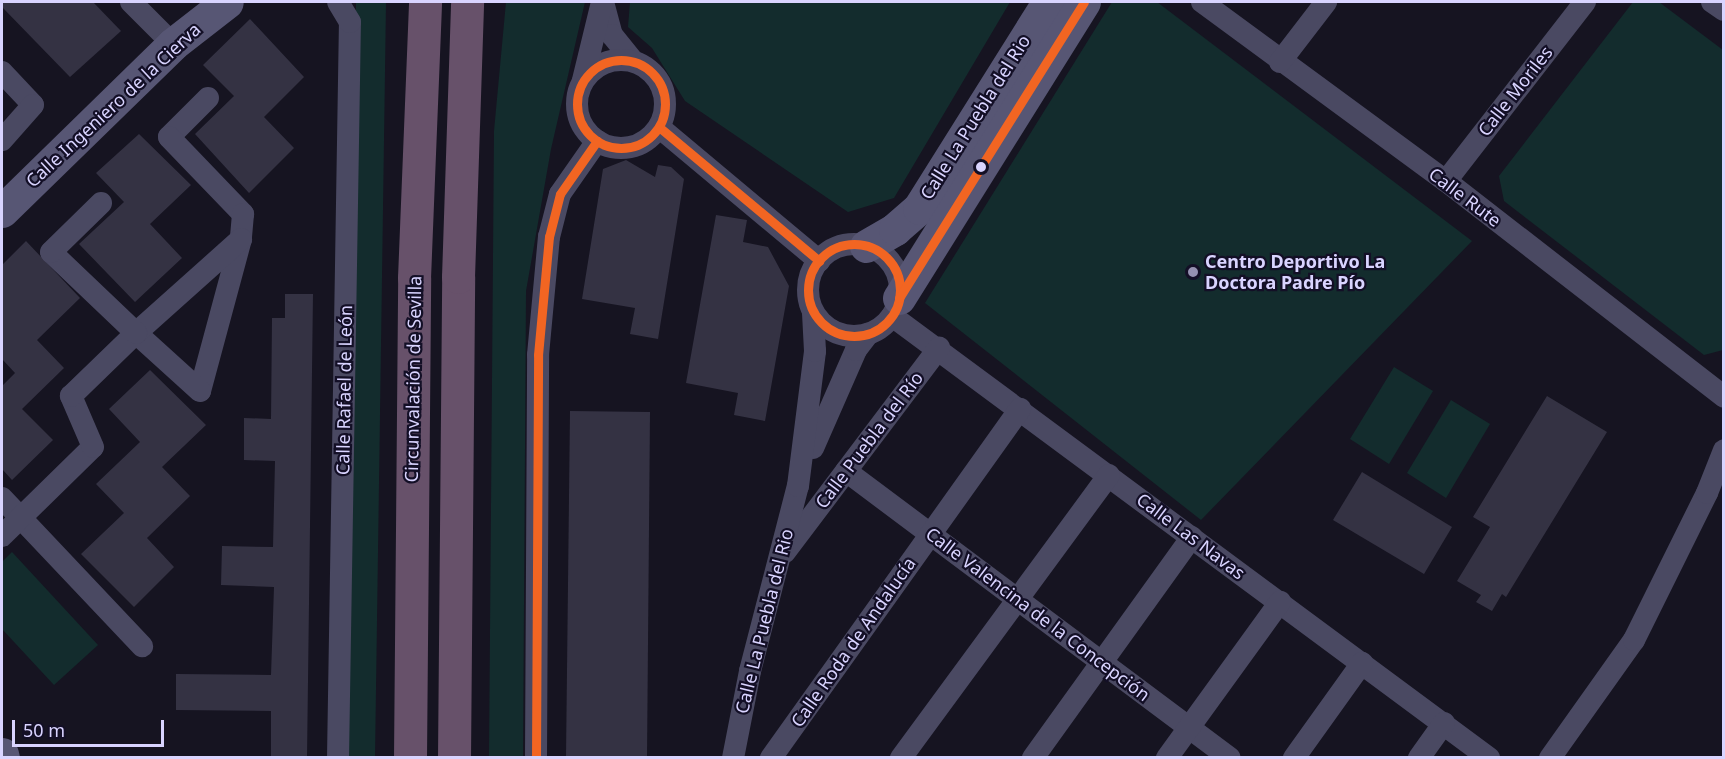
<!DOCTYPE html>
<meta charset="utf-8">
<style>
body{margin:0}
#map{position:relative;width:1725px;height:759px;overflow:hidden;background:#161421;font-family:"Noto Sans",sans-serif}
div>[style]{position:absolute}
.green>*{inset:0;background:#132c2d}
.building>*{inset:0;background:#343243}
.street>*{height:22px;margin:-11px;padding:0 11px;transform-origin:11px;border-radius:11px;background:#4a4962}
.street>.ring{margin:-11px;padding:0;box-sizing:content-box;background:none;border:22px solid #4a4962;border-radius:50%}
.secondary>*{height:33px;margin:-16.5px;padding:0 16.5px;transform-origin:16.5px;border-radius:16.5px;background:#575674}
.highway>*{height:33px;margin:-16.5px;padding:0 16.5px;transform-origin:16.5px;border-radius:16.5px;background:#67516a}
.bus-1>*{height:9px;margin:-4.5px;padding:0 4.5px;transform-origin:4.5px;border-radius:4.5px;background:#f26522}
.bus-1>.ring{margin:-4.5px;padding:0;box-sizing:content-box;background:none;border:9px solid #f26522;border-radius:50%}
.dots>*{width:16px;height:16px;translate:-50% -50%;box-sizing:border-box;border:3px solid #130f26;border-radius:50%}
span{translate:-50% -50%;white-space:nowrap;text-align:center;line-height:1.15;-webkit-text-stroke:4.5px #130f26;paint-order:stroke}
.street-label{font-size:18px;color:#d9d4ff}
.poi-label{font-size:18px;color:#d9d4ff;font-weight:700}
.left{translate:0 -50%;text-align:left}
.frame{position:absolute;inset:0;border:3px solid #d9d4ff;pointer-events:none}
.scale{position:absolute;left:12px;top:720px;width:152px;height:27px;box-sizing:border-box;border:3px solid #d9d4ff;border-top:0;padding-left:8px;font-size:18px;line-height:21px;white-space:nowrap;color:#d9d4ff;-webkit-text-stroke:4px #130f26;paint-order:stroke}
</style>
<div id="map">
<div class="green">
<i style="clip-path:polygon(356px 2px,386px 2px,375px 757px,346px 758px)"></i>
<i style="clip-path:polygon(506px 2px,585px 2px,551px 149px,526px 291px,523px 757px,489px 758px,494px 131px)"></i>
<i style="clip-path:polygon(630px 2px,1010px 2px,894px 198px,848px 212px,685px 101px,652px 48px,628px 27px)"></i>
<i style="clip-path:polygon(1112px 2px,1157px 2px,1472px 241px,1201px 520px,925px 303px)"></i>
<i style="clip-path:polygon(1633px 2px,1659px 2px,1723px 50px,1723px 350px,1704px 355px,1504px 201px,1499px 176px)"></i>
<i style="clip-path:polygon(1394px 367px,1433px 391px,1389px 464px,1350px 439px)"></i>
<i style="clip-path:polygon(1451px 400px,1490px 424px,1446px 498px,1407px 473px)"></i>
<i style="clip-path:polygon(12px 552px,98px 645px,54px 685px,2px 629px,2px 562px)"></i>
</div>
<div class="building">
<i style="clip-path:polygon(2px 2px,93px 2px,121px 31px,70px 77px,2px 7px)"></i>
<i style="clip-path:polygon(250px 19px,304px 77px,264px 117px,294px 148px,249px 193px,195px 134px,234px 96px,203px 65px)"></i>
<i style="clip-path:polygon(139px 134px,191px 185px,150px 224px,182px 258px,135px 302px,79px 244px,124px 202px,96px 173px)"></i>
<i style="clip-path:polygon(626px 160px,655px 177px,658px 165px,671px 167px,684px 179px,658px 339px,630px 334px,635px 308px,582px 299px,603px 169px)"></i>
<i style="clip-path:polygon(716px 215px,747px 220px,743px 242px,768px 247px,789px 286px,765px 421px,734px 415px,738px 393px,686px 383px)"></i>
<i style="clip-path:polygon(26px 241px,80px 298px,37px 340px,64px 368px,22px 409px,53px 440px,12px 480px,2px 469px,2px 386px,15px 373px,2px 359px,2px 265px)"></i>
<i style="clip-path:polygon(285px 294px,313px 294px,307px 758px,271px 758px,271px 711px,176px 710px,176px 674px,271px 675px,274px 587px,221px 585px,222px 546px,273px 547px,275px 461px,244px 460px,244px 418px,271px 419px,272px 318px,285px 318px)"></i>
<i style="clip-path:polygon(150px 370px,206px 425px,162px 467px,190px 496px,147px 538px,174px 567px,134px 607px,81px 554px,124px 513px,96px 484px,140px 442px,109px 409px)"></i>
<i style="clip-path:polygon(1547px 396px,1607px 432px,1506px 597px,1502px 594px,1492px 611px,1476px 602px,1481px 595px,1457px 581px,1490px 527px,1473px 517px)"></i>
<i style="clip-path:polygon(570px 411px,650px 412px,647px 758px,566px 758px)"></i>
<i style="clip-path:polygon(1362px 472px,1452px 527px,1424px 574px,1333px 520px)"></i>
</div>
<div class="street">
<i style="left:131px;top:2px;width:59px;rotate:45deg"></i>
<i style="left:603px;top:2px;width:34px;rotate:75deg"></i>
<i style="left:612px;top:35px;width:33px;rotate:51deg"></i>
<i style="left:1202px;top:2px;width:303px;rotate:36.3deg"></i>
<i style="left:1446px;top:181px;width:352px;rotate:37.8deg"></i>
<i style="left:1712px;top:2px;width:14px;rotate:34deg"></i>
<i class="ring" style="left:577px;top:60px;width:66px;height:66px"></i>
<i style="left:1280px;top:62px;width:76px;rotate:-52.5deg"></i>
<i style="left:2px;top:72px;width:45px;rotate:46.8deg"></i>
<i style="left:33px;top:105px;width:47px;rotate:131.5deg"></i>
<i style="left:583px;top:80px;width:80px;rotate:-76.3deg"></i>
<i style="left:208px;top:98px;width:55px;rotate:135deg"></i>
<i style="left:169px;top:137px;width:107px;rotate:46.1deg"></i>
<i style="left:243px;top:214px;width:25px;rotate:95deg"></i>
<i style="left:241px;top:239px;width:157px;rotate:105.1deg"></i>
<i style="left:200px;top:391px;width:86px;rotate:-137.8deg"></i>
<i style="left:136px;top:333px;width:141px;rotate:-41.8deg"></i>
<i style="left:659px;top:127px;width:209px;rotate:39.9deg"></i>
<i style="left:1446px;top:181px;width:227px;rotate:-52.2deg"></i>
<i class="ring" style="left:808px;top:244px;width:70px;height:70px"></i>
<i style="left:892px;top:316px;width:743px;rotate:36.52deg"></i>
<i style="left:813px;top:448px;width:107px;rotate:-66.3deg"></i>
<i style="left:856px;top:350px;width:20px;rotate:-53deg"></i>
<i style="left:846px;top:471px;width:479px;rotate:36.8deg"></i>
<i style="left:2px;top:498px;width:204px;rotate:46.6deg"></i>
<i style="left:2px;top:536px;width:127px;rotate:-44.4deg"></i>
<i style="left:93px;top:447px;width:56px;rotate:-113.3deg"></i>
<i style="left:71px;top:396px;width:91px;rotate:-44.1deg"></i>
<i style="left:136px;top:333px;width:117px;rotate:-136.4deg"></i>
<i style="left:51px;top:252px;width:70px;rotate:-44.4deg"></i>
<i style="left:785px;top:552px;width:256px;rotate:-53deg"></i>
<i style="left:338px;top:758px;width:736px;rotate:-89.07deg"></i>
<i style="left:350px;top:22px;width:23px;rotate:-121deg"></i>
<i style="left:536px;top:758px;width:403px;rotate:-89.7deg"></i>
<i style="left:538px;top:355px;width:119px;rotate:-84.7deg"></i>
<i style="left:549px;top:237px;width:44px;rotate:-75.7deg"></i>
<i style="left:560px;top:194px;width:65px;rotate:-55.1deg"></i>
<i style="left:733px;top:758px;width:89px;rotate:-78.9deg"></i>
<i style="left:750px;top:671px;width:191px;rotate:-75.5deg"></i>
<i style="left:798px;top:486px;width:136px;rotate:-82.8deg"></i>
<i style="left:815px;top:351px;width:39px;rotate:-93deg"></i>
<i style="left:771px;top:758px;width:429px;rotate:-54.5deg"></i>
<i style="left:901px;top:758px;width:351px;rotate:-53.7deg"></i>
<i style="left:1033px;top:758px;width:272px;rotate:-54.3deg"></i>
<i style="left:1167px;top:758px;width:193px;rotate:-54.1deg"></i>
<i style="left:1294px;top:758px;width:117px;rotate:-54.4deg"></i>
<i style="left:1419px;top:758px;width:43px;rotate:-54.5deg"></i>
<i style="left:1550px;top:758px;width:145px;rotate:-54.6deg"></i>
<i style="left:1634px;top:640px;width:164px;rotate:-63.6deg"></i>
<i style="left:1707px;top:493px;width:46px;rotate:-68.4deg"></i>
</div>
<div class="secondary">
<i style="left:2px;top:211px;width:239px;rotate:-44.3deg"></i>
<i style="left:173px;top:44px;width:68px;rotate:-37.9deg"></i>
<i style="left:866px;top:246px;width:34px;rotate:-30deg"></i>
<i style="left:895px;top:229px;width:32px;rotate:-41deg"></i>
<i style="left:919px;top:208px;width:243px;rotate:-57.9deg"></i>
<i style="left:899px;top:298px;width:349px;rotate:-58deg"></i>
<i style="left:2px;top:754px;width:4px;rotate:76deg"></i>
</div>
<div class="highway">
<i style="left:410px;top:758px;width:480px;rotate:-89.5deg"></i>
<i style="left:414px;top:278px;width:276px;rotate:-87.7deg"></i>
<i style="left:454px;top:758px;width:481px;rotate:-89.5deg"></i>
<i style="left:458px;top:277px;width:275px;rotate:-88.1deg"></i>
</div>
<div class="bus-1">
<i class="ring" style="left:577px;top:60px;width:79px;height:79px"></i>
<i style="left:659px;top:127px;width:209px;rotate:39.9deg"></i>
<i class="ring" style="left:808px;top:244px;width:83px;height:83px"></i>
<i style="left:899px;top:298px;width:349px;rotate:-58deg"></i>
<i style="left:536px;top:758px;width:403px;rotate:-89.7deg"></i>
<i style="left:538px;top:355px;width:119px;rotate:-84.7deg"></i>
<i style="left:549px;top:237px;width:44px;rotate:-75.7deg"></i>
<i style="left:560px;top:194px;width:65px;rotate:-55.1deg"></i>
</div>
<div class="dots">
<i style="left:981px;top:167px;background:#d9d4ff"></i>
<i style="left:1193px;top:272px;background:#9591b1"></i>
</div>
<div class="street-label">
<span style="left:1515px;top:91px;rotate:-52deg">Calle Moriles</span>
<span style="left:113px;top:105px;rotate:-43deg">Calle Ingeniero de la Cierva</span>
<span style="left:975px;top:117px;rotate:-58deg">Calle La Puebla del Rio</span>
<span style="left:1465px;top:197px;rotate:37deg">Calle Rute</span>
<span style="left:413px;top:379px;rotate:-89deg">Circunvalación de Sevilla</span>
<span style="left:344px;top:390px;rotate:-89deg">Calle Rafael de León</span>
<span style="left:869px;top:440px;rotate:-53deg">Calle Puebla del Río</span>
<span style="left:1191px;top:536px;rotate:37deg">Calle Las Navas</span>
<span style="left:1038px;top:614px;rotate:37deg">Calle Valencina de la Concepción</span>
<span style="left:764px;top:621px;rotate:-76deg">Calle La Puebla del Rio</span>
<span style="left:853px;top:642px;rotate:-55deg">Calle Roda de Andalucía</span>
</div>
<div class="poi-label">
<span class="left" style="left:1205px;top:272px">Centro Deportivo La<br>Doctora Padre Pío</span>
</div>
<div class="frame"></div>
<div class="scale">50 m</div>
</div>
